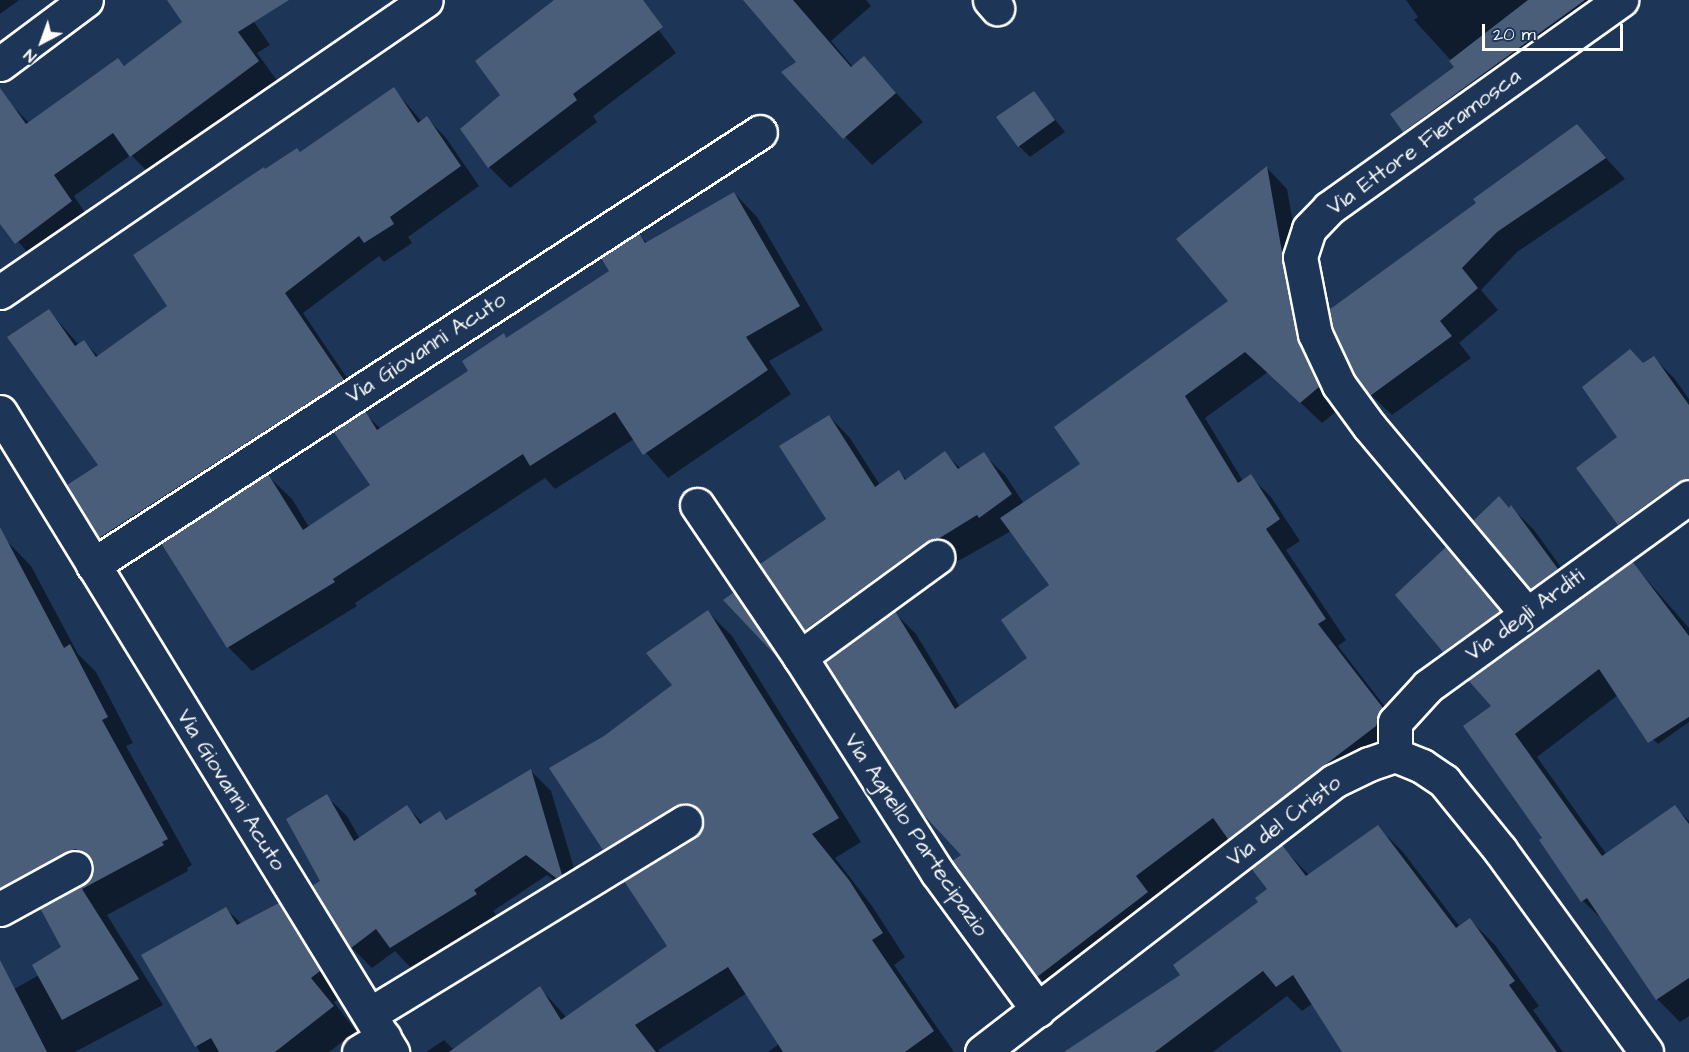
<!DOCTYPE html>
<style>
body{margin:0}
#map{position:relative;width:1689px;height:1052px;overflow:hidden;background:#1d3557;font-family:"Architects Daughter",sans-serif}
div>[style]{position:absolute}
.shadow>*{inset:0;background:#0007}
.building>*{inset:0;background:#4a5d79}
.roads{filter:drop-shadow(2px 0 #fff) drop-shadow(-2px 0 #fff) drop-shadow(0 2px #fff) drop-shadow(0 -2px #fff)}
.minor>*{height:33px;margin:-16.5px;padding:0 16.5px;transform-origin:16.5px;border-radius:16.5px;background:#1d3557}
.tertiary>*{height:33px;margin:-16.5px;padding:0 16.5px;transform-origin:16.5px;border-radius:16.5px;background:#1d3557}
span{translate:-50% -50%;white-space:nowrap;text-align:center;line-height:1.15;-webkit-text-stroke:4.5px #1d3557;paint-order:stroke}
.street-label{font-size:22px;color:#fff}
.north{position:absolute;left:12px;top:12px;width:60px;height:60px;-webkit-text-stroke:4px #1d3557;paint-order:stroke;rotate:221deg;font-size:16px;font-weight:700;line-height:24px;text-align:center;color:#fff}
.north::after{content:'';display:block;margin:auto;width:21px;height:27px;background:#fff;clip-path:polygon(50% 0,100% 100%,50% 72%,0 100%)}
.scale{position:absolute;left:1482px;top:24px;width:141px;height:27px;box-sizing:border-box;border:3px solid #fff;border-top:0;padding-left:8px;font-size:18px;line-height:21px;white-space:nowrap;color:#fff;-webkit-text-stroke:4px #1d3557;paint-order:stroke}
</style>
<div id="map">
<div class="shadow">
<i style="clip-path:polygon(0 0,19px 0,0 14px)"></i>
<i style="clip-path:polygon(169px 0,239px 0,270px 45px,257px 53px,278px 82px,152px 176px,131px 155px,74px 196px,92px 223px,37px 263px,0 221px,0 108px,9px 102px,30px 124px,118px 60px,126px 67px,184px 22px)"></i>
<i style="clip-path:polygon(556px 0,636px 0,676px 53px,593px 116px,597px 122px,510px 188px,489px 167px,502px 95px)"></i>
<i style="clip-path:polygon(745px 0,866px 0,871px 6px,831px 41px,853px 67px,864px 58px,923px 122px,872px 165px,784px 72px,798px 62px)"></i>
<i style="clip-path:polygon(1406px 0,1625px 0,1422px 149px,1392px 115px,1457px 67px,1414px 20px,1418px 17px)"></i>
<i style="clip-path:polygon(394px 89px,422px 122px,427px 118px,446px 138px,479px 186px,408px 237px,412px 243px,384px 262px,379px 256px,303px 313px,362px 400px,120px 557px,101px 538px,69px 486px,100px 466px,49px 311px,79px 345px,84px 342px,99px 357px,169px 306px,266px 171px,301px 154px)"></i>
<i style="clip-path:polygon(1034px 93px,1065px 132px,1030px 157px,1019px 146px)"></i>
<i style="clip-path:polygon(1577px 126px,1625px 179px,1517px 252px,1481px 290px,1498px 310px,1459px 343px,1471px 358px,1392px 415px,1371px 395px,1478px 204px)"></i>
<i style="clip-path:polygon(1267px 168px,1287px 189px,1317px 360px,1339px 409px,1322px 423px,1268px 372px,1205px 418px,1243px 481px,1250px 476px,1271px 497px,1300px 541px,1286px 550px,1346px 640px,1338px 646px,1403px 730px,1059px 997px,1038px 976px,955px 862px,963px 855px,895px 613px,916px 634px,960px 707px,1029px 659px,1051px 586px,1011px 531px,960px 560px,947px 563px,827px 651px,806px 629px,762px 565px,828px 519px,829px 416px,850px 438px,880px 485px,899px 472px,907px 480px,945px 453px,961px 469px,983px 454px,1005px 475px,1024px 504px,1082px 464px,1230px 301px)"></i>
<i style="clip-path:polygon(734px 193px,757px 217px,823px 330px,769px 361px,791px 394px,668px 478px,634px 439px,555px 489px,545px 478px,355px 603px,357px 606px,252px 671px,228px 647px,163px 544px,268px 476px,292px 499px,309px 527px,372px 486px,364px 413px,381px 429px,470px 371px,507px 339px,611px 272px,639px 235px,647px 243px)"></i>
<i style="clip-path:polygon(1654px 358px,1674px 378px,1689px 399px,1689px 510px,1639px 544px,1619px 524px,1578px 468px,1619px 437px,1643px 365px)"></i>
<i style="clip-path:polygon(1511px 507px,1534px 530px,1579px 592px,1554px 610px,1531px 588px)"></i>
<i style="clip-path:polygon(6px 540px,31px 566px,78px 654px,96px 672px,133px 743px,126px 746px,192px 865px,187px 868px,188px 871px,107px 915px,163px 1005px,75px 1052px,0 1052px,0 997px,39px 975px,63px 948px,42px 909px,85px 885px,93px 876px,12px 922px,0 910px,0 543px)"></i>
<i style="clip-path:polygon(1446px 549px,1521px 634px,1467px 673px,1444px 651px)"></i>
<i style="clip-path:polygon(1632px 563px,1689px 628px,1689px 722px,1658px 744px,1635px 722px,1618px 695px,1537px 757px,1607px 855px,1675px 807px,1689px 821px,1689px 1016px,1680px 1022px,1657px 999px,1606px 923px,1583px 901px,1541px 841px,1544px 839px,1493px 707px)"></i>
<i style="clip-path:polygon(733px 594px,756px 617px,793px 672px,725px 600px)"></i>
<i style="clip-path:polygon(708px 612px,732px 636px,861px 842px,835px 858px,872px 906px,905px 957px,894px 965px,954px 1052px,768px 1052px,779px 1044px,747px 993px,658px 1050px,660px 1052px,426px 1052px,444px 1040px,454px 1050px,540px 988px,567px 1018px,669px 946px,696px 839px,704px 829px,628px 873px,604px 849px,605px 737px,674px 685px)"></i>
<i style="clip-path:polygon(531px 771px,551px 791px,582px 895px,578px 898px,547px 875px,493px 911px,496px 915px,411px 968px,395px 951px,372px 968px,352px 948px,314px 886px,323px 882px,326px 796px,347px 816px,360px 839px,407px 807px,423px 823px,440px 813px,448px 820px)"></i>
<i style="clip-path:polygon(1378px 827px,1403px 852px,1460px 927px,1470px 920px,1495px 945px,1539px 1006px,1533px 1010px,1563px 1052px,1344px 1052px,1313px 1003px,1302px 1011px,1287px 996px,1213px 1052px,1067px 1052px,1182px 976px,1260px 902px,1269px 889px,1282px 847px,1309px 875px)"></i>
<i style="clip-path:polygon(279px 905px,302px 929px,343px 995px,334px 1002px,356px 1031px,329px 1052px,200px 1052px,143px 955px,226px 909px,242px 924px)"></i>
</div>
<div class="building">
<i style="clip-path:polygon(167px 0,289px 0,238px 32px,259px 61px,130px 157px,113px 133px,54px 175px,72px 201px,15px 244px,0 224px,0 88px,26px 124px,118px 58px,124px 66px,182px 22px)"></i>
<i style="clip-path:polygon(554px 0,643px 0,663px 27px,573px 94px,577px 100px,488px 168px,460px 129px,500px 95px,475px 61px)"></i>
<i style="clip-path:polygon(743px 0,793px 0,851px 67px,864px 56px,896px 93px,843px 139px,781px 72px,796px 62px)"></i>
<i style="clip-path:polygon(1528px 0,1585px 0,1403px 132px,1390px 114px,1454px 67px,1449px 61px)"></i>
<i style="clip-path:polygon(394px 87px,418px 123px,427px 116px,461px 166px,390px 217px,394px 224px,364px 243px,359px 236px,285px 293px,344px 380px,99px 538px,67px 485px,98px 465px,7px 337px,49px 309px,75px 346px,84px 340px,96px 357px,167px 306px,133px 255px,264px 167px,265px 169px,297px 148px,300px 152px)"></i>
<i style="clip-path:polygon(1034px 91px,1055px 120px,1018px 147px,996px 117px)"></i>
<i style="clip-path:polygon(1577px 124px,1606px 158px,1497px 232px,1462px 268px,1478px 288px,1440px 321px,1452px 336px,1370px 396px,1355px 375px,1333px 328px,1329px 310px,1476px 203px,1473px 199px)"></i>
<i style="clip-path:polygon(1267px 166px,1297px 338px,1319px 387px,1300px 403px,1245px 352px,1185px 396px,1238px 483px,1251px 474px,1280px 519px,1266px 529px,1326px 619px,1318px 624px,1383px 708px,1376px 726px,1228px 839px,1213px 818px,1136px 876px,1148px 892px,1037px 977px,952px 861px,961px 855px,921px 812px,825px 662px,895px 611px,955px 709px,1027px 658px,1001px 620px,1049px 585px,1000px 518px,1080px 464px,1054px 427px,1228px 301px,1176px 239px)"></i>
<i style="clip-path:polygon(734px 192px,800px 306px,746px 337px,768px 370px,643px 455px,615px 412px,530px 466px,523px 454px,333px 579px,335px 582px,227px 648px,161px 543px,268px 474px,303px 530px,370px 485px,333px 431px,365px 411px,377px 430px,468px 371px,462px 361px,504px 333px,506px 338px,609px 271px,601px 258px,639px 233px,645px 243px)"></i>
<i style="clip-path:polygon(1630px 349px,1643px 363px,1654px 356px,1689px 405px,1689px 478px,1678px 482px,1618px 525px,1576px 468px,1617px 437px,1582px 387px)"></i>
<i style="clip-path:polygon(829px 415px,875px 487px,899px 470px,905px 480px,945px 451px,958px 469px,984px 452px,1012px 494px,979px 518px,977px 515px,938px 539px,926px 542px,805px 630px,760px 564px,826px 519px,779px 446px)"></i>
<i style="clip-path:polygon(1499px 496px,1509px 508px,1511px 505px,1558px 569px,1530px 589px,1473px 521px)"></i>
<i style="clip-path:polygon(0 527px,64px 648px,70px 644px,108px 717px,102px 720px,168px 839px,162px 842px,164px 845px,82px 889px,139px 979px,62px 1020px,32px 965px,61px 947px,40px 908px,84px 884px,91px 877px,94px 868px,91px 859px,85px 852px,75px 849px,0 888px)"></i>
<i style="clip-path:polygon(1446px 547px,1500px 611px,1443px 652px,1395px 595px)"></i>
<i style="clip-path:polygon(1632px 561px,1689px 636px,1689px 717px,1648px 743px,1599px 669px,1515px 734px,1602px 856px,1675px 805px,1689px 824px,1689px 978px,1656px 1000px,1587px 898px,1581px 902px,1539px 840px,1542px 838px,1463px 726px,1491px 706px,1468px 680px)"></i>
<i style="clip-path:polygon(734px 592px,780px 660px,723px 600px)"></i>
<i style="clip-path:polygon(708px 610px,839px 818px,812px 834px,849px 880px,883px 933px,872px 940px,934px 1031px,905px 1052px,783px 1052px,728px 967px,635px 1025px,656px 1052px,449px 1052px,540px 986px,561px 1020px,667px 946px,624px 881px,695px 838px,701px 831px,704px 822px,701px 812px,693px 805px,684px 803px,676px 806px,603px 850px,549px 768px,604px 736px,672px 685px,646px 653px)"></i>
<i style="clip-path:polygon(531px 769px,562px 875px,556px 878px,526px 855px,474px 890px,477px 894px,390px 948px,376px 929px,351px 948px,312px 886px,320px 881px,286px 819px,327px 794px,354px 841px,407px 805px,420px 824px,440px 811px,446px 820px)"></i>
<i style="clip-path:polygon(1378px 825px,1456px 928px,1470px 918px,1515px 981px,1509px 985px,1557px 1052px,1342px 1052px,1293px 975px,1276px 987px,1263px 971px,1155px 1052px,1064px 1052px,1180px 975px,1173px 965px,1258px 902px,1255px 898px,1267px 889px,1251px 868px,1282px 845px,1306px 876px)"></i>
<i style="clip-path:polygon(279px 903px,320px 971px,311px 978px,334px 1006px,275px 1052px,219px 1052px,211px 1038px,195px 1047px,141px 955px,226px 907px,237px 925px)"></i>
<i style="clip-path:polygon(0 960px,47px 1052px,0 1052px)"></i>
</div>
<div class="roads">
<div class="minor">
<i style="left:990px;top:0;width:11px;rotate:49deg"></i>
<i style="left:0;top:64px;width:107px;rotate:-36.7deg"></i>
<i style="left:0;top:292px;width:516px;rotate:-34.43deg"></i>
<i style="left:0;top:412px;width:751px;rotate:58.51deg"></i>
<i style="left:697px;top:505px;width:184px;rotate:55.9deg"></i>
<i style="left:800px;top:657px;width:255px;rotate:57.5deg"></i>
<i style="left:937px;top:872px;width:171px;rotate:53.8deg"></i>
<i style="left:93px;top:565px;width:795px;rotate:-32.99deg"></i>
<i style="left:1526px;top:613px;width:244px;rotate:-130deg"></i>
<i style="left:1369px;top:426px;width:51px;rotate:-126.2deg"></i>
<i style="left:1339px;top:385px;width:56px;rotate:-115.2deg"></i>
<i style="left:1315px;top:334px;width:78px;rotate:-101deg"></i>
<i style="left:1300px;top:257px;width:29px;rotate:-72deg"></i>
<i style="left:1309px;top:229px;width:29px;rotate:-46deg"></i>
<i style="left:1329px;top:208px;width:359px;rotate:-35.5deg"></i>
<i style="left:800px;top:657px;width:170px;rotate:-36.1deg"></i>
<i style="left:1395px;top:755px;width:33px;rotate:-90deg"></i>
<i style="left:1395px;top:722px;width:49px;rotate:-47.5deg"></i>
<i style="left:1428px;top:686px;width:322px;rotate:-35.9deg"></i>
<i style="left:0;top:909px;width:85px;rotate:-28.7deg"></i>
<i style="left:370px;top:1014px;width:369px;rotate:-31.4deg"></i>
<i style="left:359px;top:1052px;width:29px;rotate:-31deg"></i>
</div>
<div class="tertiary">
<i style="left:982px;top:1052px;width:444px;rotate:-37.6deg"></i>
<i style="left:1334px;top:781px;width:39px;rotate:-26deg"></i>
<i style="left:1369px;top:764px;width:28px;rotate:-19deg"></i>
<i style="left:1395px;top:755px;width:29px;rotate:22deg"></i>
<i style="left:1422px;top:766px;width:27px;rotate:34deg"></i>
<i style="left:1444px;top:781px;width:89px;rotate:50.9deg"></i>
<i style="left:1500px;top:850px;width:249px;rotate:54.1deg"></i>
</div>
</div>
<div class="street-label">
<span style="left:1424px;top:142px;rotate:-36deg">Via Ettore Fieramosca</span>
<span style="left:426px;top:348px;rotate:-33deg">Via Giovanni Acuto</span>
<span style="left:1525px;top:615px;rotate:-36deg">Via degli Arditi</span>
<span style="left:231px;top:790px;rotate:58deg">Via Giovanni Acuto</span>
<span style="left:1284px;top:821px;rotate:-37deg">Via del Cristo</span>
<span style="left:916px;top:835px;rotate:56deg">Via Agnello Partecipazio</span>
</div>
<div class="north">N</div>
<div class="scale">20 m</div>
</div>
